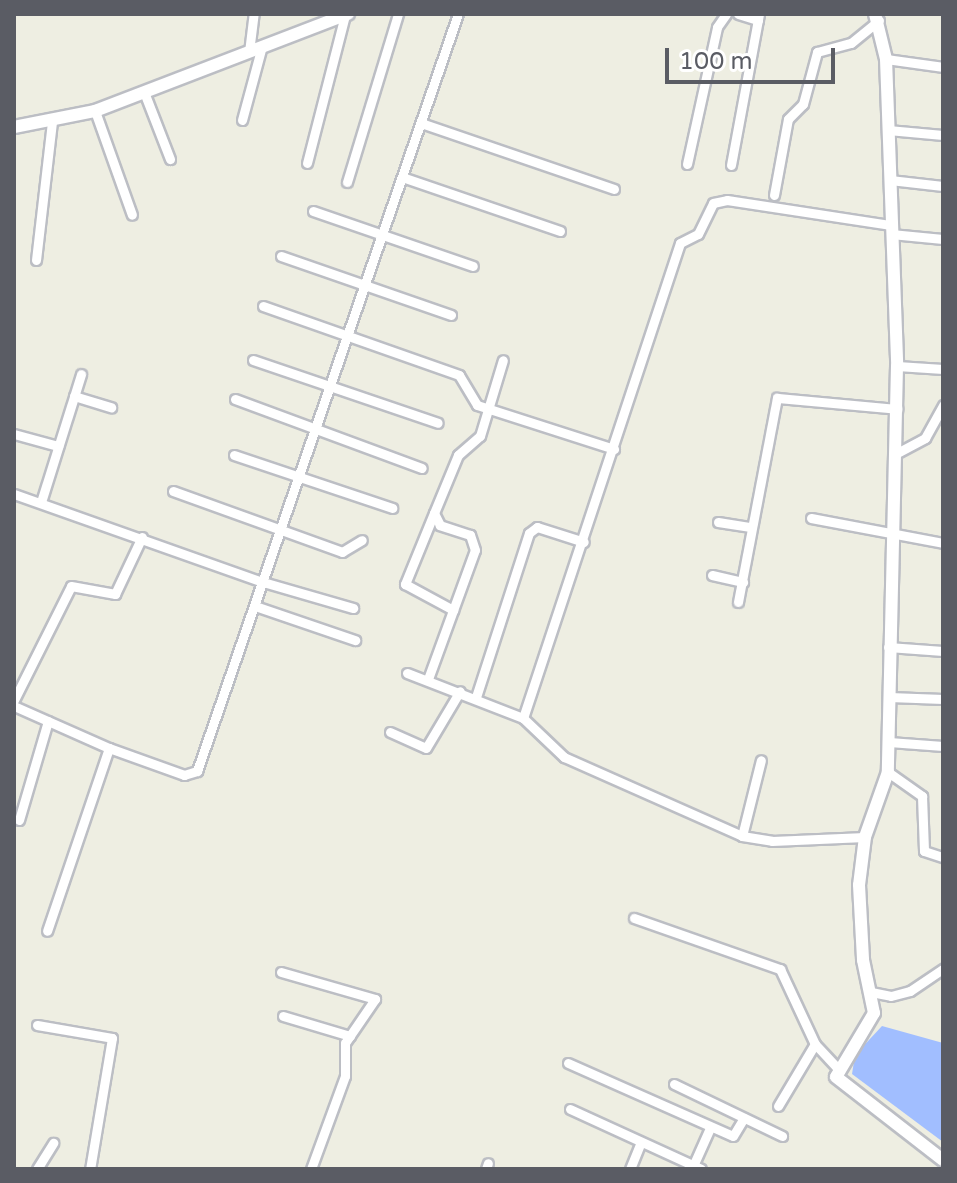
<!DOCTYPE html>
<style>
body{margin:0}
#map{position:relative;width:957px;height:1183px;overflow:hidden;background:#eeeee2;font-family:"Varela Round",sans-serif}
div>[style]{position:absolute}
.water>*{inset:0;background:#a1beff}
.roads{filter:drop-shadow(2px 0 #bcbec4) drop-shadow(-2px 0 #bcbec4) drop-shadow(0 2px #bcbec4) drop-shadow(0 -2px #bcbec4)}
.minor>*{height:9px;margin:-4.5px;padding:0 4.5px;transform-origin:4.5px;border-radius:4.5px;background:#fff}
.tertiary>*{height:12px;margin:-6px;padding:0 6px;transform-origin:6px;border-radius:6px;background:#fff}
span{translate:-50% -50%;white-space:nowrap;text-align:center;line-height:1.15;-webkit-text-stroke:6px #fff;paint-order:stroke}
.frame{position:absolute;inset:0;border:16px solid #5a5c64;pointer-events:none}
.scale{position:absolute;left:665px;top:48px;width:170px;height:36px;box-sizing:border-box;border:4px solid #5a5c64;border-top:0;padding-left:10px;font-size:24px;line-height:28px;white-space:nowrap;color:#5a5c64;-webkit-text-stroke:6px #fff;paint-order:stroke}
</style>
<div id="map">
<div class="water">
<i style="clip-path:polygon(882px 1026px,943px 1043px,943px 1142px,852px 1074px,855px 1055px)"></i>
</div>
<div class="roads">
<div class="minor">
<i style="left:738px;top:14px;width:21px;rotate:17deg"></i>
<i style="left:249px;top:52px;width:38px;rotate:-83deg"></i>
<i style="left:886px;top:59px;width:58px;rotate:8deg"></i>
<i style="left:144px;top:92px;width:72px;rotate:68.8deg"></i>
<i style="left:95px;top:111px;width:110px;rotate:70.4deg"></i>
<i style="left:242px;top:120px;width:77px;rotate:-74.9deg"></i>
<i style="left:421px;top:123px;width:204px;rotate:18.9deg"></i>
<i style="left:888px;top:130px;width:55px;rotate:5.2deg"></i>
<i style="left:307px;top:163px;width:153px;rotate:-75.6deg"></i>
<i style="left:687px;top:164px;width:140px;rotate:-77.6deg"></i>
<i style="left:717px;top:27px;width:16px;rotate:-55deg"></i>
<i style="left:731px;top:165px;width:154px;rotate:-79.5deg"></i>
<i style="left:402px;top:177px;width:167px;rotate:18.9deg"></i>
<i style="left:890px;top:180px;width:53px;rotate:6.5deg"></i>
<i style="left:347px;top:182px;width:176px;rotate:-73.1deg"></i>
<i style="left:774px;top:195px;width:77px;rotate:-79.6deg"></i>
<i style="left:788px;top:119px;width:21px;rotate:-45deg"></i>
<i style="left:803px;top:104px;width:54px;rotate:-74.9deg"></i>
<i style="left:817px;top:52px;width:35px;rotate:-15deg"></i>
<i style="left:851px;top:43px;width:36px;rotate:-39deg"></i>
<i style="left:313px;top:211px;width:169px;rotate:19deg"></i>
<i style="left:891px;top:234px;width:52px;rotate:5.5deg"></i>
<i style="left:281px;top:256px;width:180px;rotate:19.1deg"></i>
<i style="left:36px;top:260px;width:140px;rotate:-83.4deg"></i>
<i style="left:263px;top:306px;width:208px;rotate:19.4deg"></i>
<i style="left:459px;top:375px;width:35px;rotate:59deg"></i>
<i style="left:477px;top:405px;width:144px;rotate:17.8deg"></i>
<i style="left:253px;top:360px;width:195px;rotate:18.8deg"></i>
<i style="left:897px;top:366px;width:46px;rotate:3.7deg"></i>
<i style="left:74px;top:396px;width:39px;rotate:17deg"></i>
<i style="left:235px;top:399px;width:199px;rotate:20.3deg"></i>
<i style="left:14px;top:434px;width:46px;rotate:15.3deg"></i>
<i style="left:897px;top:453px;width:32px;rotate:-28deg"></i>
<i style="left:925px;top:438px;width:38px;rotate:-61deg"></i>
<i style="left:234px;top:455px;width:167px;rotate:18.5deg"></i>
<i style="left:173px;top:491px;width:180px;rotate:19.8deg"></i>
<i style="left:342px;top:552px;width:23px;rotate:-31deg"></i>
<i style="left:14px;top:494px;width:264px;rotate:19.5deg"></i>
<i style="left:263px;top:582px;width:94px;rotate:16.1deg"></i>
<i style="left:41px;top:502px;width:134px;rotate:-72.6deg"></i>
<i style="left:434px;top:513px;width:77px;rotate:112.2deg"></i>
<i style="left:405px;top:584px;width:55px;rotate:28.4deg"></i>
<i style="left:811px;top:518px;width:134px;rotate:10.7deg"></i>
<i style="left:718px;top:522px;width:33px;rotate:9deg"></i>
<i style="left:712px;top:575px;width:32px;rotate:13deg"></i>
<i style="left:738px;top:602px;width:208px;rotate:-79.2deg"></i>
<i style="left:777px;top:398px;width:121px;rotate:5.2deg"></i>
<i style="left:255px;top:606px;width:106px;rotate:18.8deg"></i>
<i style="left:888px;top:647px;width:55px;rotate:4.2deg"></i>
<i style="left:407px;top:673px;width:124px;rotate:21.2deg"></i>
<i style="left:523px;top:718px;width:57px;rotate:43.6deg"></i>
<i style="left:564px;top:757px;width:195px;rotate:23.9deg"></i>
<i style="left:742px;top:836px;width:30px;rotate:9deg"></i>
<i style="left:772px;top:841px;width:93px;rotate:-2.5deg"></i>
<i style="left:428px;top:679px;width:137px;rotate:-70deg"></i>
<i style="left:475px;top:550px;width:16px;rotate:-108deg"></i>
<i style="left:470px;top:535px;width:32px;rotate:-162deg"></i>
<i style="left:440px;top:525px;width:13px;rotate:-117deg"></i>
<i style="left:434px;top:513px;width:63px;rotate:-67.5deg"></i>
<i style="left:458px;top:455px;width:29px;rotate:-41deg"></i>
<i style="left:480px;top:436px;width:79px;rotate:-73.2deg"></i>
<i style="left:476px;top:697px;width:172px;rotate:-72.1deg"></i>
<i style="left:529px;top:533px;width:10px;rotate:-37deg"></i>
<i style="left:537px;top:527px;width:49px;rotate:17.7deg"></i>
<i style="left:889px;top:697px;width:54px;rotate:2.1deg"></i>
<i style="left:14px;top:700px;width:127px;rotate:-63.4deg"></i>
<i style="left:71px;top:586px;width:45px;rotate:10.3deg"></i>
<i style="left:115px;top:594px;width:63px;rotate:-64.7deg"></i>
<i style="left:14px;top:706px;width:104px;rotate:23.9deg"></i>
<i style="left:109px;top:748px;width:193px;rotate:108.7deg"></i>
<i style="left:523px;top:718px;width:500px;rotate:-71.71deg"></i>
<i style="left:680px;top:243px;width:20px;rotate:-27deg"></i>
<i style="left:698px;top:234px;width:34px;rotate:-64deg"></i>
<i style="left:713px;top:203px;width:14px;rotate:-12deg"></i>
<i style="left:727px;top:200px;width:166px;rotate:8.7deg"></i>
<i style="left:390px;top:732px;width:39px;rotate:24deg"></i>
<i style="left:426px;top:748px;width:66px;rotate:-59.2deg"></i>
<i style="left:889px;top:742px;width:54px;rotate:4.2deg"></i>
<i style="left:109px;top:748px;width:80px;rotate:19.8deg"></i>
<i style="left:184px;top:775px;width:14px;rotate:-17deg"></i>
<i style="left:197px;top:771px;width:801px;rotate:-70.98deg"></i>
<i style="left:888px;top:772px;width:42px;rotate:35.2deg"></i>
<i style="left:922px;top:796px;width:55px;rotate:87.9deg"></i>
<i style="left:924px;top:851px;width:20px;rotate:18deg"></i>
<i style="left:19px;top:820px;width:103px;rotate:-73.7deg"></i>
<i style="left:742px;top:836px;width:78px;rotate:-76deg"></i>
<i style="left:634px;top:918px;width:155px;rotate:19.3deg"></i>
<i style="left:780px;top:969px;width:83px;rotate:65deg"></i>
<i style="left:815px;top:1044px;width:34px;rotate:47deg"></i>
<i style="left:281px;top:972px;width:98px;rotate:16deg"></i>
<i style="left:375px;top:999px;width:53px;rotate:124.3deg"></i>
<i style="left:345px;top:1043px;width:33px;rotate:90deg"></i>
<i style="left:345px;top:1076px;width:99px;rotate:110.1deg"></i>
<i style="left:871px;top:992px;width:20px;rotate:11deg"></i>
<i style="left:891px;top:996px;width:20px;rotate:-15deg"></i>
<i style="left:910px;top:991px;width:40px;rotate:-34deg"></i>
<i style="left:283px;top:1016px;width:70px;rotate:16.6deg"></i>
<i style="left:37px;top:1025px;width:76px;rotate:9.8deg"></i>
<i style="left:112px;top:1038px;width:133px;rotate:99.5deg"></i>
<i style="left:568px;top:1063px;width:180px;rotate:23.9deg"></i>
<i style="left:733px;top:1136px;width:21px;rotate:-59deg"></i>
<i style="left:674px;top:1084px;width:120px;rotate:25.7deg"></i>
<i style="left:778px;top:1106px;width:72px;rotate:-59.2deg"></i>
<i style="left:570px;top:1109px;width:144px;rotate:24.6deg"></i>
<i style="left:693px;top:1166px;width:42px;rotate:-65.9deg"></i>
<i style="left:37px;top:1169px;width:31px;rotate:-58deg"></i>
<i style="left:486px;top:1169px;width:6px;rotate:-72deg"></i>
<i style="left:630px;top:1169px;width:29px;rotate:-68deg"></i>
</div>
<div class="tertiary">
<i style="left:875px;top:14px;width:46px;rotate:76.3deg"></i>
<i style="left:886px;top:59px;width:307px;rotate:87.9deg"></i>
<i style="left:897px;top:366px;width:406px;rotate:91.3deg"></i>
<i style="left:888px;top:772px;width:69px;rotate:109.5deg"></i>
<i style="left:865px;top:837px;width:48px;rotate:97.1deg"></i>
<i style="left:859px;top:885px;width:75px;rotate:86.9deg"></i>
<i style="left:863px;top:960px;width:54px;rotate:78.3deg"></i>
<i style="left:874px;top:1013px;width:74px;rotate:120.7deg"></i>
<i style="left:836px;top:1077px;width:135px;rotate:37.8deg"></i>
<i style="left:14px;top:127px;width:83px;rotate:-11.2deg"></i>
<i style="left:95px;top:111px;width:271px;rotate:-21deg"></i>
</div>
</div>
<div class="frame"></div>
<div class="scale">100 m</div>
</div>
